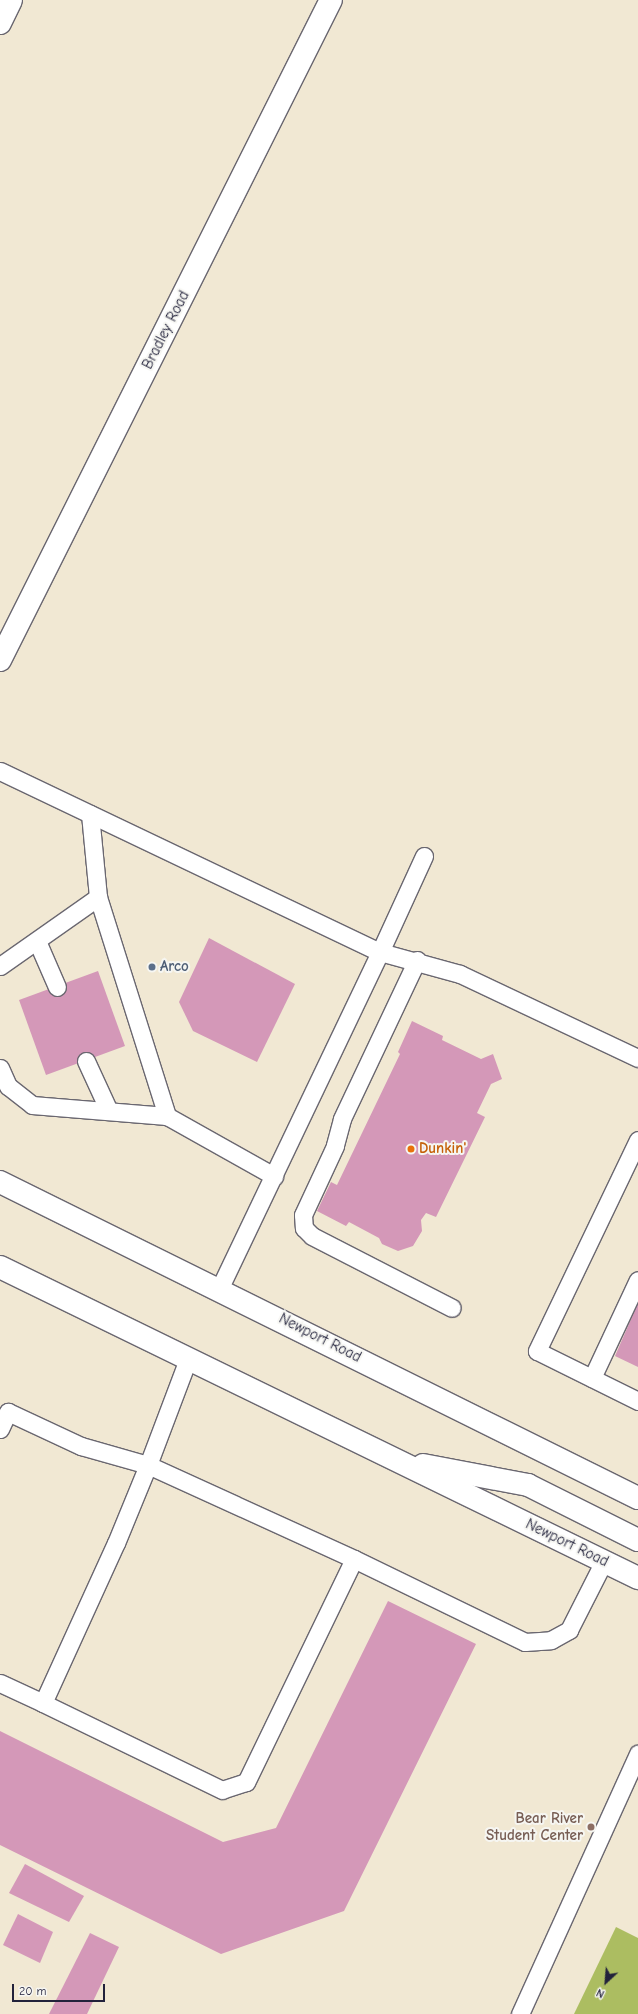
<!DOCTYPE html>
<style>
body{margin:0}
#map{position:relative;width:638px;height:2014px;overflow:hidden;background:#f1e8d3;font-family:"Comic Neue",sans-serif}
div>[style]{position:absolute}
.green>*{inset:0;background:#acbd61}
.building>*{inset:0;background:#d498b8}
.roads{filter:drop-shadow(1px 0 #6a6770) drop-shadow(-1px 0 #6a6770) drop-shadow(0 1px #6a6770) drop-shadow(0 -1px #6a6770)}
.service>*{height:17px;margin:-8.5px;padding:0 8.5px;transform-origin:8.5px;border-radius:8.5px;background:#fff}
.minor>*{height:22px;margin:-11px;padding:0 11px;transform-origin:11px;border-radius:11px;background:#fff}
.tertiary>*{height:22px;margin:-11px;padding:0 11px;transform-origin:11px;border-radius:11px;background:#fff}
.primary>*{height:22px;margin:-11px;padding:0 11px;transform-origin:11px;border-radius:11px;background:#fff}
.dots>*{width:11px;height:11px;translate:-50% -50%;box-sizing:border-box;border:2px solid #f6f6f2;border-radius:50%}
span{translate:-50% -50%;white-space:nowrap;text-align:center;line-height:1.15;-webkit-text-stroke:4px #f6f6f2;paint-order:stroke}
.street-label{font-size:15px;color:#22223b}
.service-label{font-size:15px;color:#4e5e75;font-weight:700}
.left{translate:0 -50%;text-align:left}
.food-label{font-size:15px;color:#c56008;font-weight:700}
.education-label{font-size:15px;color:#785e54;font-weight:700}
.right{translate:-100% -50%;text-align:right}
.north{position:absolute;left:586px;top:1962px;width:40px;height:40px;-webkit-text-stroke:3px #f6f6f2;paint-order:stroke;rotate:206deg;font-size:11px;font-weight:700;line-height:16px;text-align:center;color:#22223b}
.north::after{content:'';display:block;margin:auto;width:14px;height:18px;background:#22223b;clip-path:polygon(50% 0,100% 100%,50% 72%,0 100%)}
.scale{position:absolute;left:12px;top:1984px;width:93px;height:18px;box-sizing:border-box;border:2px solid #22223b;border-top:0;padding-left:5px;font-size:12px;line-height:14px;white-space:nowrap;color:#22223b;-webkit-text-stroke:3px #f6f6f2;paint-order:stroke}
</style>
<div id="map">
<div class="green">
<i style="clip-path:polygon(616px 1927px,638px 1938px,638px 2014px,574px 2014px)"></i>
</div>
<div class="building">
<i style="clip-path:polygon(209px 938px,295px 984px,257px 1062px,193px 1031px,179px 1002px)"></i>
<i style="clip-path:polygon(98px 971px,125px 1046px,46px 1075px,19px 1000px)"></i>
<i style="clip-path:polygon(412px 1021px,443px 1036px,442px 1040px,481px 1059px,493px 1054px,502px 1079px,491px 1084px,477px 1113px,485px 1117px,436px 1217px,426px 1213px,421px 1220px,422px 1231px,413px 1246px,398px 1251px,382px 1244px,379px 1238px,349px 1222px,346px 1226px,317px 1211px,331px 1182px,337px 1185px,400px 1054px,398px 1052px)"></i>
<i style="clip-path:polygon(638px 1303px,638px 1367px,615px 1356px)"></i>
<i style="clip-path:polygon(388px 1601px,476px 1644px,344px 1911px,221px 1954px,0 1845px,0 1731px,223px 1842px,276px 1828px)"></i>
<i style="clip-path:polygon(25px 1864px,84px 1896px,69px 1922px,9px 1893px)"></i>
<i style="clip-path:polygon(18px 1914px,53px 1932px,40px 1963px,3px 1945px)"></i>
<i style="clip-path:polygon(90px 1933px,119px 1947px,87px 2014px,49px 2014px)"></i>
</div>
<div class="roads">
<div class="service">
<i style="left:0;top:771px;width:421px;rotate:25.5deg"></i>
<i style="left:380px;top:952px;width:372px;rotate:115.5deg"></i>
<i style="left:90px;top:814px;width:83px;rotate:84.5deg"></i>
<i style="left:98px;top:897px;width:230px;rotate:72.5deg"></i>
<i style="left:167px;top:1116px;width:123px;rotate:29.3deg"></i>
<i style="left:424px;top:856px;width:106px;rotate:114.6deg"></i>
<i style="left:380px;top:952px;width:83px;rotate:15.4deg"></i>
<i style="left:460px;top:974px;width:197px;rotate:25.3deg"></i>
<i style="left:37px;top:941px;width:50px;rotate:66.5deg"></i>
<i style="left:417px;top:960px;width:176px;rotate:115.3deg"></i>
<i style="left:342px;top:1119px;width:28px;rotate:105deg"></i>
<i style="left:335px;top:1146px;width:76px;rotate:114.9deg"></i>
<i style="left:303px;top:1215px;width:13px;rotate:86deg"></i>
<i style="left:304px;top:1228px;width:11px;rotate:45deg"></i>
<i style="left:312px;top:1236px;width:157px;rotate:27.2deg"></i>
<i style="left:0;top:966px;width:120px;rotate:-35.1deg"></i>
<i style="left:86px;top:1061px;width:55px;rotate:65.3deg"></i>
<i style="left:0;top:1068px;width:20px;rotate:66deg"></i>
<i style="left:8px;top:1086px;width:31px;rotate:38deg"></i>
<i style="left:32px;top:1105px;width:135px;rotate:4.7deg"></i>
<i style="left:638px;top:1140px;width:234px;rotate:115.6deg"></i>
<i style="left:537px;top:1351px;width:113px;rotate:26.3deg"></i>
<i style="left:592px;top:1378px;width:108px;rotate:-64.9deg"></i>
<i style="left:0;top:1429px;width:19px;rotate:-65deg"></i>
<i style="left:8px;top:1412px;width:81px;rotate:25deg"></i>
<i style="left:81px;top:1446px;width:70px;rotate:15.8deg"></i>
<i style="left:148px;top:1465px;width:113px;rotate:-69.3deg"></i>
<i style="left:354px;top:1559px;width:248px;rotate:115.8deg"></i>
<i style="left:246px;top:1782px;width:25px;rotate:162deg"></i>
<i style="left:222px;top:1790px;width:199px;rotate:-154.1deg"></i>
<i style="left:43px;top:1703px;width:176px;rotate:-65.5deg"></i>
<i style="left:116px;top:1543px;width:84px;rotate:-67.7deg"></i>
<i style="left:148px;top:1465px;width:226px;rotate:24.5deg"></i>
<i style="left:354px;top:1559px;width:190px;rotate:25.9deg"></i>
<i style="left:525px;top:1642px;width:26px;rotate:-4deg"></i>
<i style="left:551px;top:1640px;width:21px;rotate:-29deg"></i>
<i style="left:569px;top:1630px;width:77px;rotate:-63.1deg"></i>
<i style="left:0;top:1683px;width:47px;rotate:24.9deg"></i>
<i style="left:520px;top:2014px;width:286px;rotate:-65.6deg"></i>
</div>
<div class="minor">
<i style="left:0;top:23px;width:25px;rotate:-64deg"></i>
</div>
<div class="tertiary">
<i style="left:0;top:660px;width:738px;rotate:-63.37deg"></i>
</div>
<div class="primary">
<i style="left:0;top:1182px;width:712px;rotate:26.35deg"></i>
<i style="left:0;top:1267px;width:710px;rotate:25.99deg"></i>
<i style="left:423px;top:1465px;width:107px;rotate:10.8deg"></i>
<i style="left:528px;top:1485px;width:123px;rotate:26.6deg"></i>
</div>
</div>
<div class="dots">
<i style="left:152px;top:967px;background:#5c6f8a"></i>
<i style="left:411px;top:1149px;background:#e8710a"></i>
<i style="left:591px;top:1827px;background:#8d6e63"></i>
</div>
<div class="street-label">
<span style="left:166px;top:330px;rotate:-63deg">Bradley Road</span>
<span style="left:320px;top:1338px;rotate:27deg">Newport Road</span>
<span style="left:567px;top:1543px;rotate:26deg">Newport Road</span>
</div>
<div class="service-label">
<span class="left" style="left:160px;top:967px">Arco</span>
</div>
<div class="food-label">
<span class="left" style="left:419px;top:1149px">Dunkin'</span>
</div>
<div class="education-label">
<span class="right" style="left:583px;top:1827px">Bear River<br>Student Center</span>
</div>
<div class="north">N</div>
<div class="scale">20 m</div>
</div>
